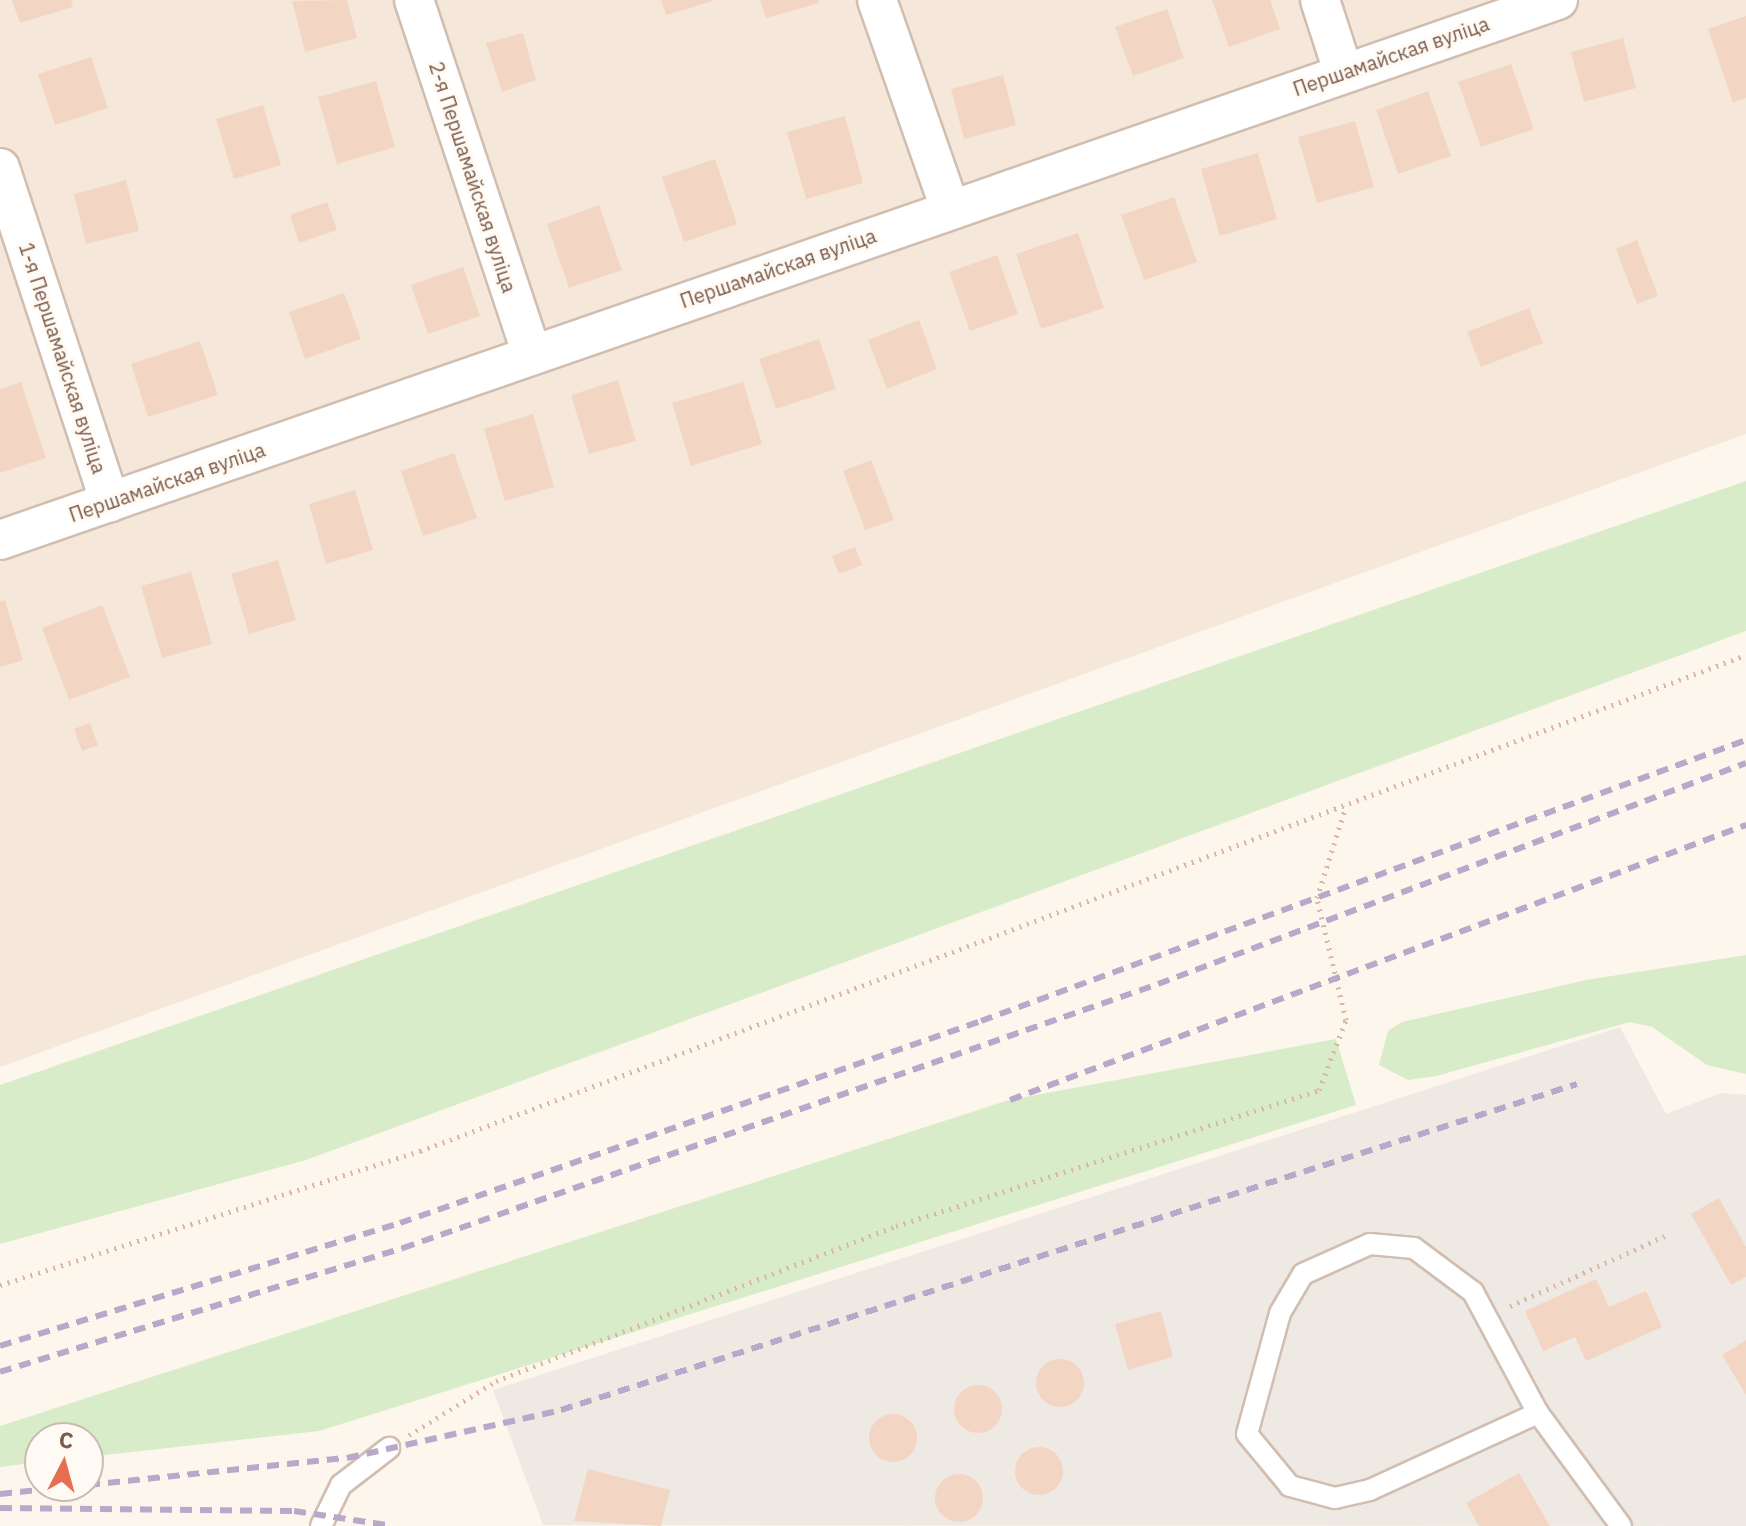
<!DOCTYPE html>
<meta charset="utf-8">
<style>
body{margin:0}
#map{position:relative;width:1746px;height:1526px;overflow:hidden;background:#fdf6ec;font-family:"IBM Plex Sans",sans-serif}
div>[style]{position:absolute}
.residential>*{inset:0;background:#f5e8da}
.industrial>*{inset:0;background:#efe9e4}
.green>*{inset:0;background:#d8ecc9}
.building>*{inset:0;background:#f3d5c3}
.round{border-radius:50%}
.path>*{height:5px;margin-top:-2.5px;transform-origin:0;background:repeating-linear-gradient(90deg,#d9b8a5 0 2px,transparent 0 8px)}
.roads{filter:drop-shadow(2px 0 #d1beb0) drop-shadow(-2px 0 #d1beb0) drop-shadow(0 2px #d1beb0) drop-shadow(0 -2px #d1beb0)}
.lane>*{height:20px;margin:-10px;padding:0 10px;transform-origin:10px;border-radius:10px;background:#fff}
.street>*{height:38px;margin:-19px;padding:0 19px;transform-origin:19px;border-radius:19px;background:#fff}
.rail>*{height:6px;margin-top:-3px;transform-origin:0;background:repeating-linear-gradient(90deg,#b9a8c9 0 12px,transparent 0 20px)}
span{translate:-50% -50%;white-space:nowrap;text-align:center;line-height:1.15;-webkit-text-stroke:6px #fffaf3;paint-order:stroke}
.street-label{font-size:20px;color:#7a5c4d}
.north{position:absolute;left:24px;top:1422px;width:80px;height:80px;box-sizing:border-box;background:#fffaf3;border:2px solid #cabbb1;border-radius:50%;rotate:6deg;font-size:22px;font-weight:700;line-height:32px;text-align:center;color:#7a5c4d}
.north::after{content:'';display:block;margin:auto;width:28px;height:36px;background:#e76f51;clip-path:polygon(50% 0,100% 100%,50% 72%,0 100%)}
</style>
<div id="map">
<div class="residential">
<i style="clip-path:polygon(0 0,1746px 0,1746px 434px,0 1067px)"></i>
</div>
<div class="industrial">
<i style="clip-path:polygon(1620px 1027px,1666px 1114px,1721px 1093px,1746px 1095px,1746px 1526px,543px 1525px,493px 1390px)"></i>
</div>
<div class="green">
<i style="clip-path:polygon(1746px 481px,1746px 631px,306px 1160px,0 1244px,0 1085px)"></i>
<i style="clip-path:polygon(1746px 955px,1746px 1074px,1707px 1065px,1652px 1027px,1630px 1022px,1436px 1076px,1408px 1080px,1379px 1065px,1388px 1031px,1402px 1022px,1586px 980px)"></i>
<i style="clip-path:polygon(1336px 1039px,1356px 1105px,319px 1431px,88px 1457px,88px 1438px,40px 1438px,40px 1462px,0 1467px,0 1426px,1009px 1100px)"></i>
</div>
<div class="building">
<i style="clip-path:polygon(12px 0,71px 0,73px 7px,20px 23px)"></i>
<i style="clip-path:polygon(347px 0,357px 38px,305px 52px,292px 1px)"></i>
<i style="clip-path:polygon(661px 0,713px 0,713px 1px,666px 15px)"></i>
<i style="clip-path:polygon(760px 0,819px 0,819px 3px,766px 18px)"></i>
<i style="clip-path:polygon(1212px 0,1270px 0,1280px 29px,1229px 47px)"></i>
<i style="clip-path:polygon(1167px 9px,1184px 58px,1133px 76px,1115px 27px)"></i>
<i style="clip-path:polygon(1746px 16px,1746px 98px,1733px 103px,1708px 29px)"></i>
<i style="clip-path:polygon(523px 33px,536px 80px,502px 92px,486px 43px)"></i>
<i style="clip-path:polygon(1623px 38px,1636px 88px,1584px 102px,1571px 52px)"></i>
<i style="clip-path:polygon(91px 57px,108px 108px,55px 125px,38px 74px)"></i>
<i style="clip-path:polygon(1511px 64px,1534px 129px,1481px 147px,1458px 82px)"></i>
<i style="clip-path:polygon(1003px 75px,1016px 125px,964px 139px,951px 89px)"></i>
<i style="clip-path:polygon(376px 81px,395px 147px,337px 164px,318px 97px)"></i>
<i style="clip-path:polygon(1428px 91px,1451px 156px,1398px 174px,1376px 110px)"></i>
<i style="clip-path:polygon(263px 105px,281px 165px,234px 179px,216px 119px)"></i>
<i style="clip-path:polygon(845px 116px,863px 183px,806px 199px,787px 132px)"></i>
<i style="clip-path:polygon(1355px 121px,1374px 187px,1317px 203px,1298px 137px)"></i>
<i style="clip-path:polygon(1258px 153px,1277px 219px,1220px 236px,1201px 169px)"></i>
<i style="clip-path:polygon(715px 159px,737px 224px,684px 242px,662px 177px)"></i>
<i style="clip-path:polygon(126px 180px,139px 231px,86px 244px,74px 194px)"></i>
<i style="clip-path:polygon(1174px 197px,1197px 262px,1144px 280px,1121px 215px)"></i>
<i style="clip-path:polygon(327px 202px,337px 230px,299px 243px,290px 215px)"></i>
<i style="clip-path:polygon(599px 205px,622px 270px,569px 288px,547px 224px)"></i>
<i style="clip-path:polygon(1078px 233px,1104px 308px,1041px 329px,1016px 254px)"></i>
<i style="clip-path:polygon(1637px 240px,1658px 296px,1637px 304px,1616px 249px)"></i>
<i style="clip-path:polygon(997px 255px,1018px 314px,970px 331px,949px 272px)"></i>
<i style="clip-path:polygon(463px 267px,480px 316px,428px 334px,411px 285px)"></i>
<i style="clip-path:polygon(344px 293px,361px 339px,305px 359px,289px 312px)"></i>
<i style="clip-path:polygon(1529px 308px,1543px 343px,1481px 367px,1467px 332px)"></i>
<i style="clip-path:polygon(919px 320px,937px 369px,887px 389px,868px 340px)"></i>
<i style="clip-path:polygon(819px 339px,836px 389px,776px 409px,759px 359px)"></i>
<i style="clip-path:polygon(200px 341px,218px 395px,148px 417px,131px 364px)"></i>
<i style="clip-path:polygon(618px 380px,636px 441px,589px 454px,571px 395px)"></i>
<i style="clip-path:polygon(21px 382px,46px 458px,0 473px,0 389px)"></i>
<i style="clip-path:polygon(743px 382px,762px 444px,691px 466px,672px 403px)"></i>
<i style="clip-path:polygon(533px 414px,554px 487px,505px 501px,484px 429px)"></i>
<i style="clip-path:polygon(454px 453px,477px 518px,423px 536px,401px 471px)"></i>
<i style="clip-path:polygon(871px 460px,894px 520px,865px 530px,843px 471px)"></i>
<i style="clip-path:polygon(355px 490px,373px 550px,326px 564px,309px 504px)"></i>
<i style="clip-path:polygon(855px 547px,862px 565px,839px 574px,832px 556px)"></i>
<i style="clip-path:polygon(278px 560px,296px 620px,249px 634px,231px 574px)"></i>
<i style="clip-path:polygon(191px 572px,212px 644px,162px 658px,141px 586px)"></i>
<i style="clip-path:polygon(5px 600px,23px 660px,0 667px,0 601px)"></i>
<i style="clip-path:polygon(102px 605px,130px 677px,69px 700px,42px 628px)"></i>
<i style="clip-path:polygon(90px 723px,98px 745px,82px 751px,74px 729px)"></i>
<i style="clip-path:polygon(1719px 1198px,1746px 1247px,1746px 1277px,1731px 1285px,1691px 1214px)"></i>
<i style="clip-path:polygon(1596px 1279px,1609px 1307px,1646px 1291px,1662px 1327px,1586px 1361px,1575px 1337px,1543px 1351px,1525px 1311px)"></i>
<i style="clip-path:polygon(1161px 1311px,1173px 1357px,1128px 1370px,1115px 1324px)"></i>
<i style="clip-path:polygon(1746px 1340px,1746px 1395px,1722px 1355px)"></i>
<i class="round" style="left:1036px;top:1359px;width:48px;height:48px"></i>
<i class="round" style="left:954px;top:1385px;width:48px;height:48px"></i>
<i class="round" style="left:869px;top:1414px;width:48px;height:48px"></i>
<i class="round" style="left:1015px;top:1447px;width:48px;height:48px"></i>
<i style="clip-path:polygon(588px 1469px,670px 1490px,661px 1526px,574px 1521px)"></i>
<i style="clip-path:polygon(1519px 1473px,1550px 1526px,1479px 1526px,1466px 1503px)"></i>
<i class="round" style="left:935px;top:1474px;width:48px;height:48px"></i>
</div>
<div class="path">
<i style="left:0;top:1285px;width:441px;rotate:-17.7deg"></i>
<i style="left:420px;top:1151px;width:1416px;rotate:-20.51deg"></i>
<i style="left:1510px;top:1306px;width:170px;rotate:-24.3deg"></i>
<i style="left:409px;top:1435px;width:102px;rotate:-31.8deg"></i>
<i style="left:496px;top:1381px;width:429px;rotate:-21.2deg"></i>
<i style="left:896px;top:1226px;width:444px;rotate:-17.8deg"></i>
<i style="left:1319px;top:1090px;width:75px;rotate:-68.9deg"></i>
<i style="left:1346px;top:1020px;width:125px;rotate:-103.4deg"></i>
<i style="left:1317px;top:898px;width:96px;rotate:-72.5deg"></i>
</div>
<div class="roads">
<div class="lane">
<i style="left:1538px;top:1413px;width:185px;rotate:155.4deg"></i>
<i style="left:1370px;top:1490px;width:36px;rotate:167deg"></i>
<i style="left:1335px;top:1498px;width:47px;rotate:-165.1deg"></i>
<i style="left:1290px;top:1486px;width:67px;rotate:-129.6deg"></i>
<i style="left:1247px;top:1434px;width:125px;rotate:-74.7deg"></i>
<i style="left:1280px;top:1313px;width:45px;rotate:-59.5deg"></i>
<i style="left:1303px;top:1274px;width:73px;rotate:-24.1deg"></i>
<i style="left:1370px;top:1244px;width:44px;rotate:5.2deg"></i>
<i style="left:1414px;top:1248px;width:74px;rotate:36.7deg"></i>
<i style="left:1473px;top:1292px;width:137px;rotate:61.8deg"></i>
<i style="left:1538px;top:1413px;width:140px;rotate:53.7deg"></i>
<i style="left:321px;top:1526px;width:46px;rotate:-64deg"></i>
<i style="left:341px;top:1485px;width:61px;rotate:-37.6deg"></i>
</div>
<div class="street">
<i style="left:414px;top:0;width:374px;rotate:71.6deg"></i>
<i style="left:877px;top:0;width:220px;rotate:70.7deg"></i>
<i style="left:1320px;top:0;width:75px;rotate:72.1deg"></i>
<i style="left:0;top:168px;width:352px;rotate:71.8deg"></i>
<i style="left:0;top:540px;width:1649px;rotate:-19.12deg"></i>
</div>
</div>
<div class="rail">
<i style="left:1010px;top:1100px;width:786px;rotate:-20.49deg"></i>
<i style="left:0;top:1346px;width:418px;rotate:-17.1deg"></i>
<i style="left:400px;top:1223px;width:615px;rotate:-19.17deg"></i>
<i style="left:981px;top:1021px;width:815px;rotate:-20.17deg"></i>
<i style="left:0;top:1372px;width:422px;rotate:-17.1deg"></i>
<i style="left:403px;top:1248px;width:800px;rotate:-19.27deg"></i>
<i style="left:1158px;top:984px;width:628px;rotate:-20.6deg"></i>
<i style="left:88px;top:1485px;width:260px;rotate:-6deg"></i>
<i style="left:347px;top:1458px;width:219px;rotate:-12.6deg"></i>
<i style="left:561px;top:1410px;width:1067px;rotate:-17.79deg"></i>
<i style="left:0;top:1494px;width:76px;rotate:-6deg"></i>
<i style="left:0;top:1508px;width:294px;rotate:0.6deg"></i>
<i style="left:294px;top:1511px;width:100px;rotate:8.6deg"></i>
</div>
<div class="street-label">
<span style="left:1391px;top:56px;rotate:-19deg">Першамайская вуліца</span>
<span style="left:473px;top:177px;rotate:72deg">2-я Першамайская вуліца</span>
<span style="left:778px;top:268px;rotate:-19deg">Першамайская вуліца</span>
<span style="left:63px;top:358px;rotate:72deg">1-я Першамайская вуліца</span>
<span style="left:167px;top:482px;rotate:-19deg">Першамайская вуліца</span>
</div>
<div class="north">С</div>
</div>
